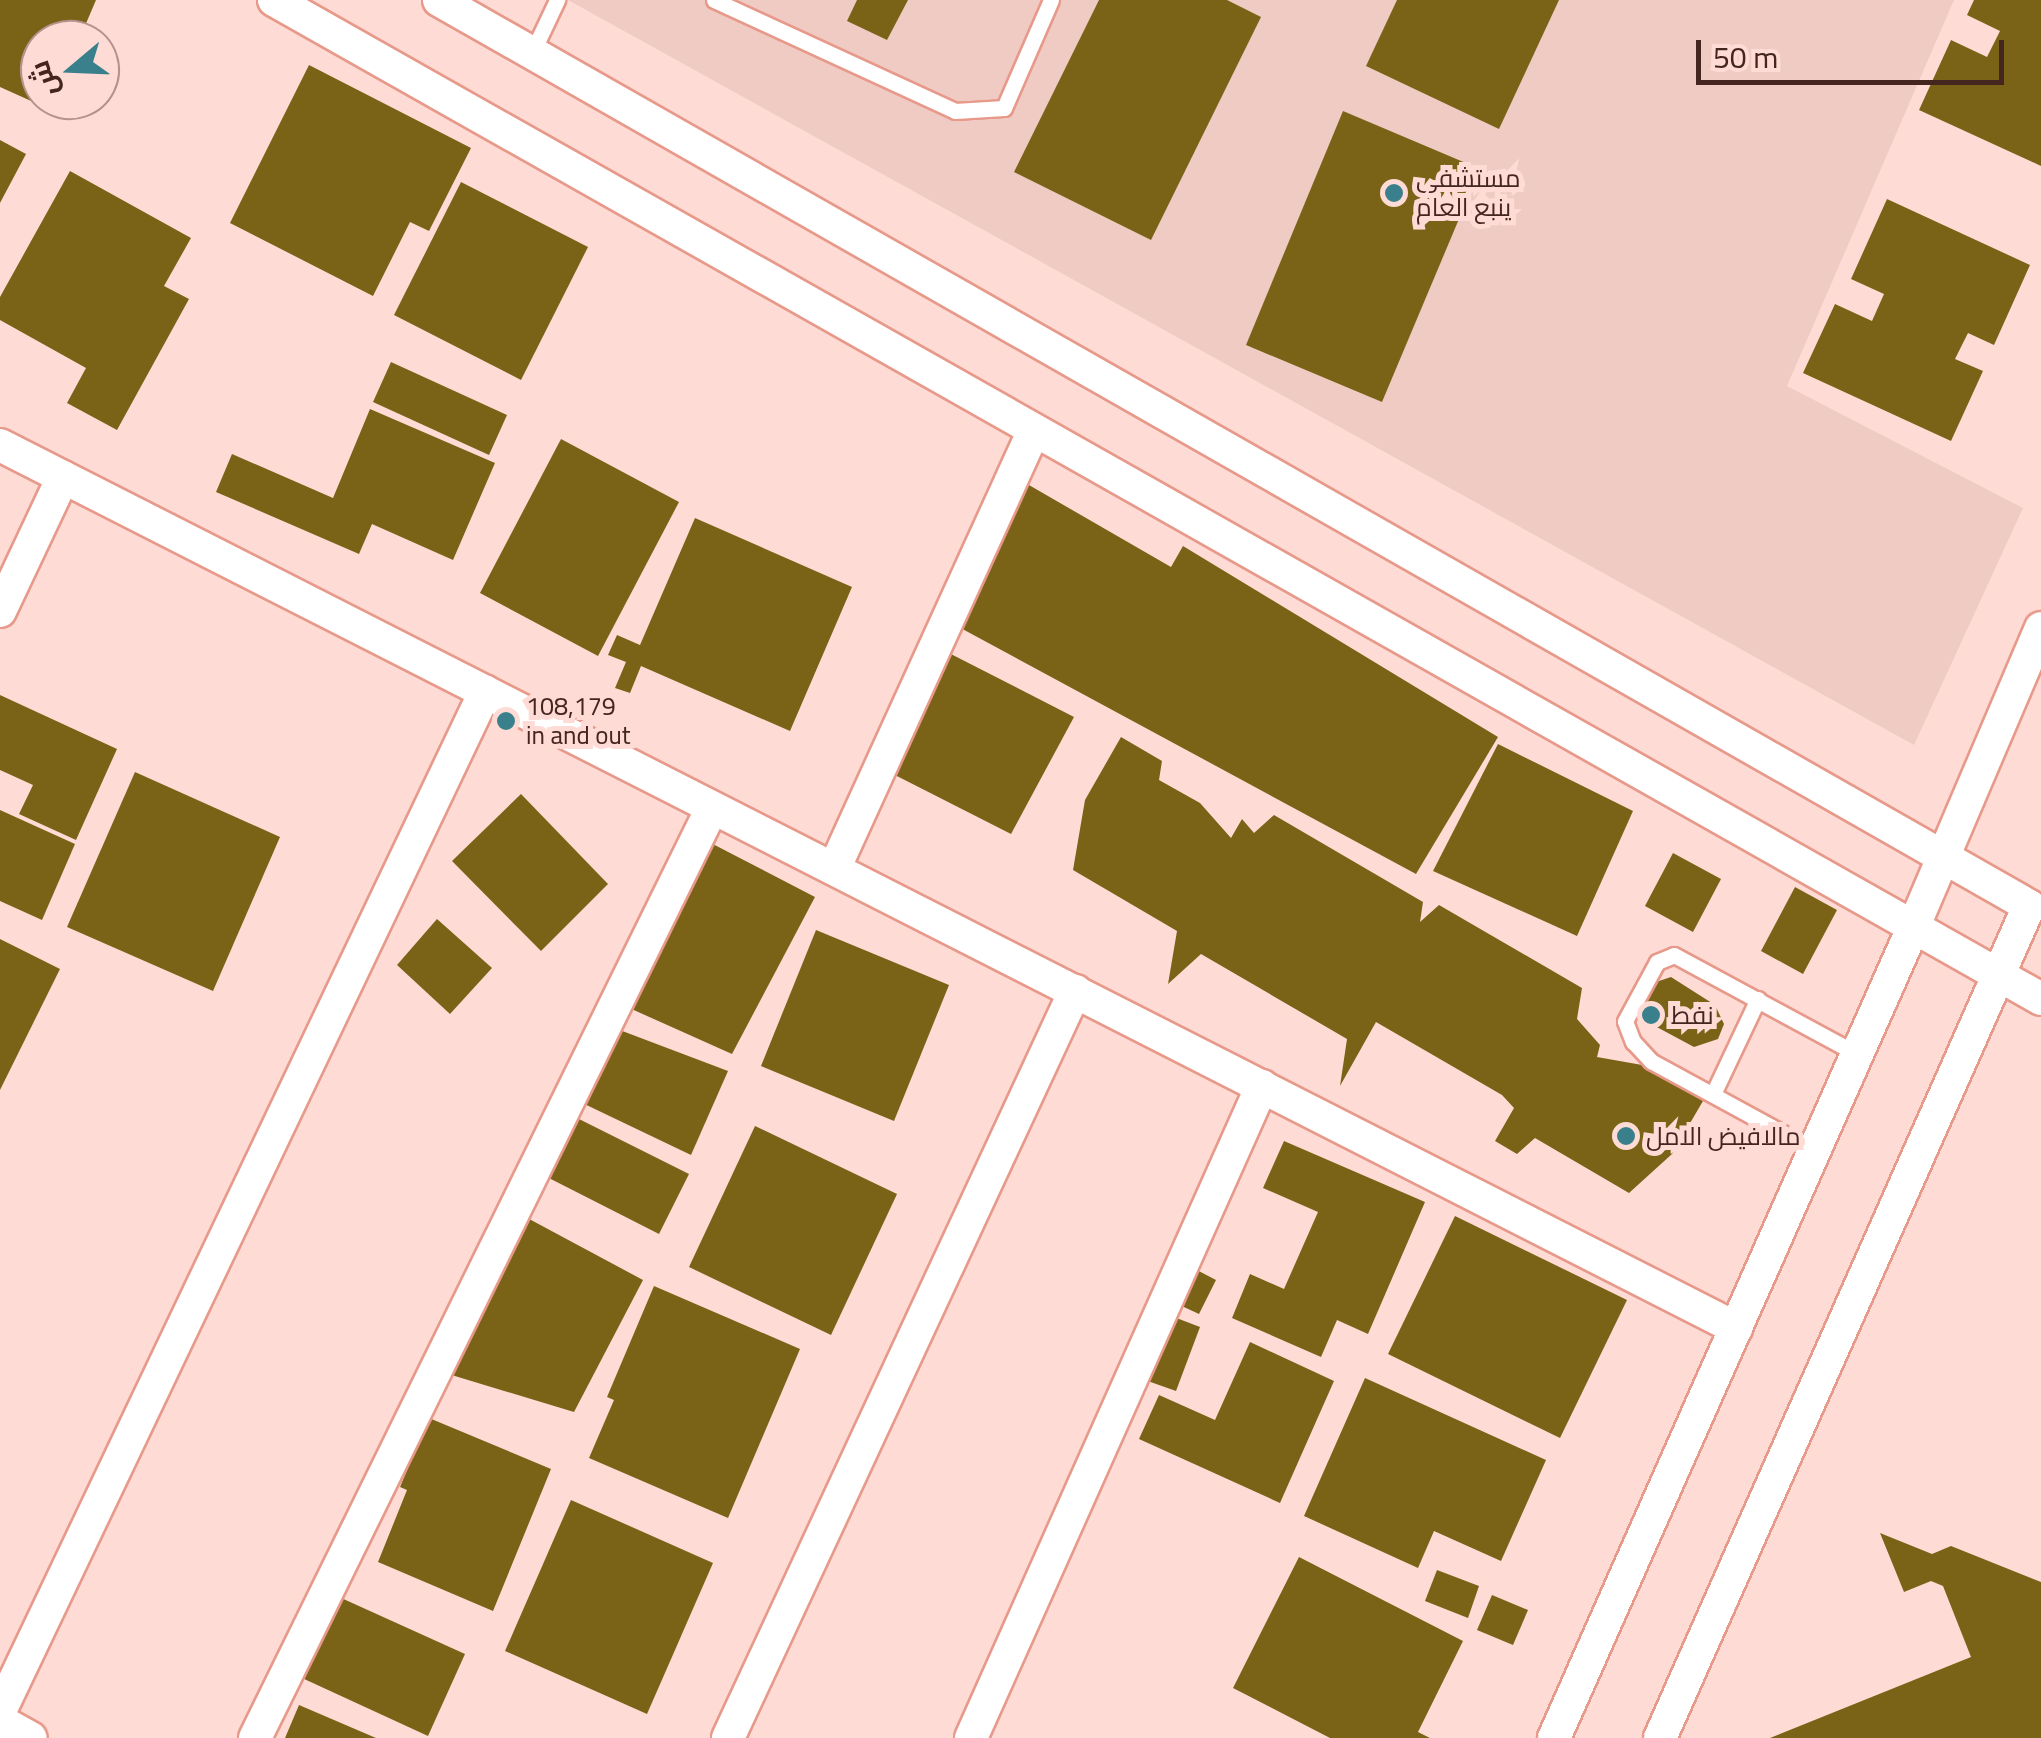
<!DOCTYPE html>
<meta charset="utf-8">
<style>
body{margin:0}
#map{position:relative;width:2041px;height:1738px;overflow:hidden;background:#fedcd5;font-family:Georgia,Cairo,serif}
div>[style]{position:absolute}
.built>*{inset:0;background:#f0cbc4}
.building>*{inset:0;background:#7a6317}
.roads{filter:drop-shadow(2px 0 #e7998a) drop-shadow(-2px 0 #e7998a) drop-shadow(0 2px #e7998a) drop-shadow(0 -2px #e7998a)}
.lane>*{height:15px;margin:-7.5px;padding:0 7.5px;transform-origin:7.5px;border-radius:7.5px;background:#fff}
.street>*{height:32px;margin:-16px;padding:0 16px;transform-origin:16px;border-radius:16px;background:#fff}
.dots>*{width:28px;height:28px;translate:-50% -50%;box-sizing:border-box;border:5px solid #fedcd5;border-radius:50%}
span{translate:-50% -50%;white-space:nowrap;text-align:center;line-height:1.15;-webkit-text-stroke:10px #fedcd5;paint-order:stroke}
.poi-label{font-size:25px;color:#44251f}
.left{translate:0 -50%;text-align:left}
.north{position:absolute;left:20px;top:20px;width:100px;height:100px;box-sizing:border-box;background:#fedcd5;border:2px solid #b4938c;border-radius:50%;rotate:251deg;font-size:28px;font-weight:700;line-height:40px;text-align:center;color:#44251f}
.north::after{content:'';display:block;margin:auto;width:35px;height:45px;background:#3a808c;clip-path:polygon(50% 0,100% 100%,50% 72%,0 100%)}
.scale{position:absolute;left:1696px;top:40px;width:308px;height:45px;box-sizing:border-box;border:5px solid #44251f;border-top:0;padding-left:12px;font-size:30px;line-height:35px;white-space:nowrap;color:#44251f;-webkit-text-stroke:8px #fedcd5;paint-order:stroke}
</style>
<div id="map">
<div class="built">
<i style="clip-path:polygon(568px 0,1954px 0,1787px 386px,2023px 508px,1914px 745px)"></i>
</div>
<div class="building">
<i style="clip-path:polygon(0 0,96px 0,79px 40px,40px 40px,40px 100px,53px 100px,49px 109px,0 87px)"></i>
<i style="clip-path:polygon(857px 0,908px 0,887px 40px,847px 21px)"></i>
<i style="clip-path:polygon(1099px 0,1227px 0,1261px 17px,1151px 240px,1014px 172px)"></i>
<i style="clip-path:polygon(1397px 0,1559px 0,1499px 129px,1366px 66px)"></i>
<i style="clip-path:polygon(1974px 0,2041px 0,2041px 166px,1919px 110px,1951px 40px,1987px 57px,2000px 31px,1967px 15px)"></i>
<i style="clip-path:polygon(309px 65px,471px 148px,429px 231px,410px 222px,373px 296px,230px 223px)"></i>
<i style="clip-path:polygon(1343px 111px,1480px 169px,1382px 402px,1246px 345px)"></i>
<i style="clip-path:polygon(0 140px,26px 154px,0 203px)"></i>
<i style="clip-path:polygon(70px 171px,191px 238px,164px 286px,189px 299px,117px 430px,67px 403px,86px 368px,0 320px,0 297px)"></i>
<i style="clip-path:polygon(461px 182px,588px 247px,521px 380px,394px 315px)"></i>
<i style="clip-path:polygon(1887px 199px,2030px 265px,1994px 345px,1968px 333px,1955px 359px,1983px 371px,1951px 441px,1803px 373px,1835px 304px,1872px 321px,1884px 294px,1851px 279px)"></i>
<i style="clip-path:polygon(391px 362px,507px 415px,489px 455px,373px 402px)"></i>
<i style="clip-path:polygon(370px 409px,495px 463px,453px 560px,372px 524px,359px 554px,216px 492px,232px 454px,333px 498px)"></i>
<i style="clip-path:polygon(561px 439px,679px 502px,598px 656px,480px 593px)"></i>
<i style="clip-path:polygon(1022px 481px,1171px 567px,1183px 546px,1498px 737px,1416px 874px,955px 625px)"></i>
<i style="clip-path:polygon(695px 518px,852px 587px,790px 731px,641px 666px,630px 693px,615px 688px,626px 662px,608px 655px,617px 635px,640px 645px)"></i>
<i style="clip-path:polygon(943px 650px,1074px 717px,1011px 834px,889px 772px)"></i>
<i style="clip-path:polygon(0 695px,117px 749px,76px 840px,19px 814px,33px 785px,0 770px)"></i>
<i style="clip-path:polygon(1121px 737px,1162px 761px,1159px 780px,1200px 803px,1231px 838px,1242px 819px,1254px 833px,1274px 815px,1423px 902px,1420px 922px,1439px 905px,1582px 988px,1577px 1019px,1600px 1045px,1597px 1057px,1676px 1071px,1703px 1101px,1672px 1154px,1629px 1193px,1535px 1138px,1517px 1154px,1495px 1141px,1514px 1108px,1502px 1095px,1376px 1022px,1340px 1086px,1347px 1039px,1201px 954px,1168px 984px,1177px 931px,1073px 870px,1085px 800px)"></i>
<i style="clip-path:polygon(1498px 744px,1633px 811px,1577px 936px,1433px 871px)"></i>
<i style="clip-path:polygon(135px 772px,280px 837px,213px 991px,67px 927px)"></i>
<i style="clip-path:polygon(521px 794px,608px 884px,541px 951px,452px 861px)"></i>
<i style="clip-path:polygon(0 810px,75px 844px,42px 920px,0 901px)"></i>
<i style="clip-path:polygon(705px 840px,815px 897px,732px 1054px,627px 1007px)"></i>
<i style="clip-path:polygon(1673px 853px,1721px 879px,1693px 932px,1645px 906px)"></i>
<i style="clip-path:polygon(1795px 887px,1837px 910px,1803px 974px,1761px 951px)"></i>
<i style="clip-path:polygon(437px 919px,492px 968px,450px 1014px,397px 965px)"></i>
<i style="clip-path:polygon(816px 930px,949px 985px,894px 1121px,761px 1066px)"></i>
<i style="clip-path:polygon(0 939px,60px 969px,0 1090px)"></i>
<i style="clip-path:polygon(1671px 977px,1715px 1005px,1724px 1024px,1718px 1039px,1694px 1047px,1653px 1025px,1643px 1006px,1653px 983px)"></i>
<i style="clip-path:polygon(617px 1029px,728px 1071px,691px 1155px,576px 1100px)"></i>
<i style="clip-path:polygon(569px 1114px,689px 1174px,659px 1234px,541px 1174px)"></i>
<i style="clip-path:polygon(755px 1126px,897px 1194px,831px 1335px,689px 1267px)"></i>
<i style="clip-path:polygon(1284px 1141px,1425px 1202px,1368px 1334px,1337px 1320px,1321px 1357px,1232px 1318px,1250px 1274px,1284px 1289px,1318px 1212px,1263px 1188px)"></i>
<i style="clip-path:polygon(518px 1213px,643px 1280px,574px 1412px,445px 1373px)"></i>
<i style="clip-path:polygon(1455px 1216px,1627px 1300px,1560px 1438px,1388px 1354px)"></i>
<i style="clip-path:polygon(1191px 1267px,1216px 1280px,1199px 1314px,1173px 1302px)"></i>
<i style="clip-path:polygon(654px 1286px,800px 1349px,728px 1518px,589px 1458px,614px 1400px,607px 1397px)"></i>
<i style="clip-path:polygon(1166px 1314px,1200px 1327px,1176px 1391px,1142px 1379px)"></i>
<i style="clip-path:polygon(1250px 1342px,1334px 1381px,1280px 1503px,1139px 1439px,1159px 1395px,1215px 1420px)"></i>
<i style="clip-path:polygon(1365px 1378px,1546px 1460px,1501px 1561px,1434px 1531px,1418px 1568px,1304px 1516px)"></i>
<i style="clip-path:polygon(429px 1418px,551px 1469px,493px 1611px,378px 1562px,407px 1490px,400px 1487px)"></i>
<i style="clip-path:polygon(571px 1500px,713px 1563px,647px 1714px,505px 1651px)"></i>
<i style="clip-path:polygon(1880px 1533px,1932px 1554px,1951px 1546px,2041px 1582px,2041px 1738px,1770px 1738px,1971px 1657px,1943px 1586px,1931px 1581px,1904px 1592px)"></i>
<i style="clip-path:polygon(1299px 1557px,1463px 1641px,1418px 1732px,1430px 1738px,1330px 1738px,1233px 1688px)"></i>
<i style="clip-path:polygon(1437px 1570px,1479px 1586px,1468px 1618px,1425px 1601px)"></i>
<i style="clip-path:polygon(1492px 1595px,1528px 1610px,1513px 1645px,1477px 1630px)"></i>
<i style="clip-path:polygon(339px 1597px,465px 1654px,428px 1736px,302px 1678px)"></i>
<i style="clip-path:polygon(299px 1705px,376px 1738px,285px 1738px)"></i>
</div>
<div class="roads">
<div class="lane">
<i style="left:714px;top:0;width:265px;rotate:24.7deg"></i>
<i style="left:955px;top:111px;width:49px;rotate:-3.5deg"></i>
<i style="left:1004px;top:108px;width:118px;rotate:-66.5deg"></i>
<i style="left:532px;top:53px;width:59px;rotate:-64.7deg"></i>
<i style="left:1713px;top:1094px;width:105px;rotate:-64.7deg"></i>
<i style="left:1814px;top:1150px;width:186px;rotate:-151.4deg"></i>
<i style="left:1651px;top:1061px;width:26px;rotate:-133deg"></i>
<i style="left:1633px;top:1042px;width:22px;rotate:-111deg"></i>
<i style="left:1625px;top:1021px;width:67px;rotate:-61.5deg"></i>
<i style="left:1657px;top:962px;width:18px;rotate:-22deg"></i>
<i style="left:1674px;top:955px;width:208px;rotate:28.4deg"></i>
</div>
<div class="street">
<i style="left:274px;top:0;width:2030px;rotate:29.48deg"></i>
<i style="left:439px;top:0;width:1830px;rotate:29.67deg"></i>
<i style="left:2029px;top:906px;width:910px;rotate:113.92deg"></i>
<i style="left:0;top:445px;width:1948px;rotate:26.96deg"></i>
<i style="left:0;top:611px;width:148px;rotate:-64.8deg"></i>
<i style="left:834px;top:869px;width:482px;rotate:-65.5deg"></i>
<i style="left:0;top:1711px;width:1129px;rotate:-64.55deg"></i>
<i style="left:0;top:1721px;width:35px;rotate:29deg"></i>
<i style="left:255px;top:1738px;width:1036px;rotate:-63.83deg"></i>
<i style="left:728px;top:1738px;width:824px;rotate:-65.08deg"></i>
<i style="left:971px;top:1738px;width:714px;rotate:-65.95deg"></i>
<i style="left:1554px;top:1738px;width:886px;rotate:-66.1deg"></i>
<i style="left:1913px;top:928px;width:326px;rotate:-66.9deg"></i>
</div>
</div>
<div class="dots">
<i style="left:1394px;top:193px;background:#3a808c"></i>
<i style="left:506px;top:721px;background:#3a808c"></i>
<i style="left:1651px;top:1015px;background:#3a808c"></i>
<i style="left:1626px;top:1136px;background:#3a808c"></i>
</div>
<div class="poi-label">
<span class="left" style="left:1416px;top:193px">مستشفى<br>ينبع العام</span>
<span class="left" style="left:526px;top:721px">108,179<br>in and out</span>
<span class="left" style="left:1671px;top:1015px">نفط</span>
<span class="left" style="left:1646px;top:1136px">مالافيض الامل</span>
</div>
<div class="north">ش</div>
<div class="scale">50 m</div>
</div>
